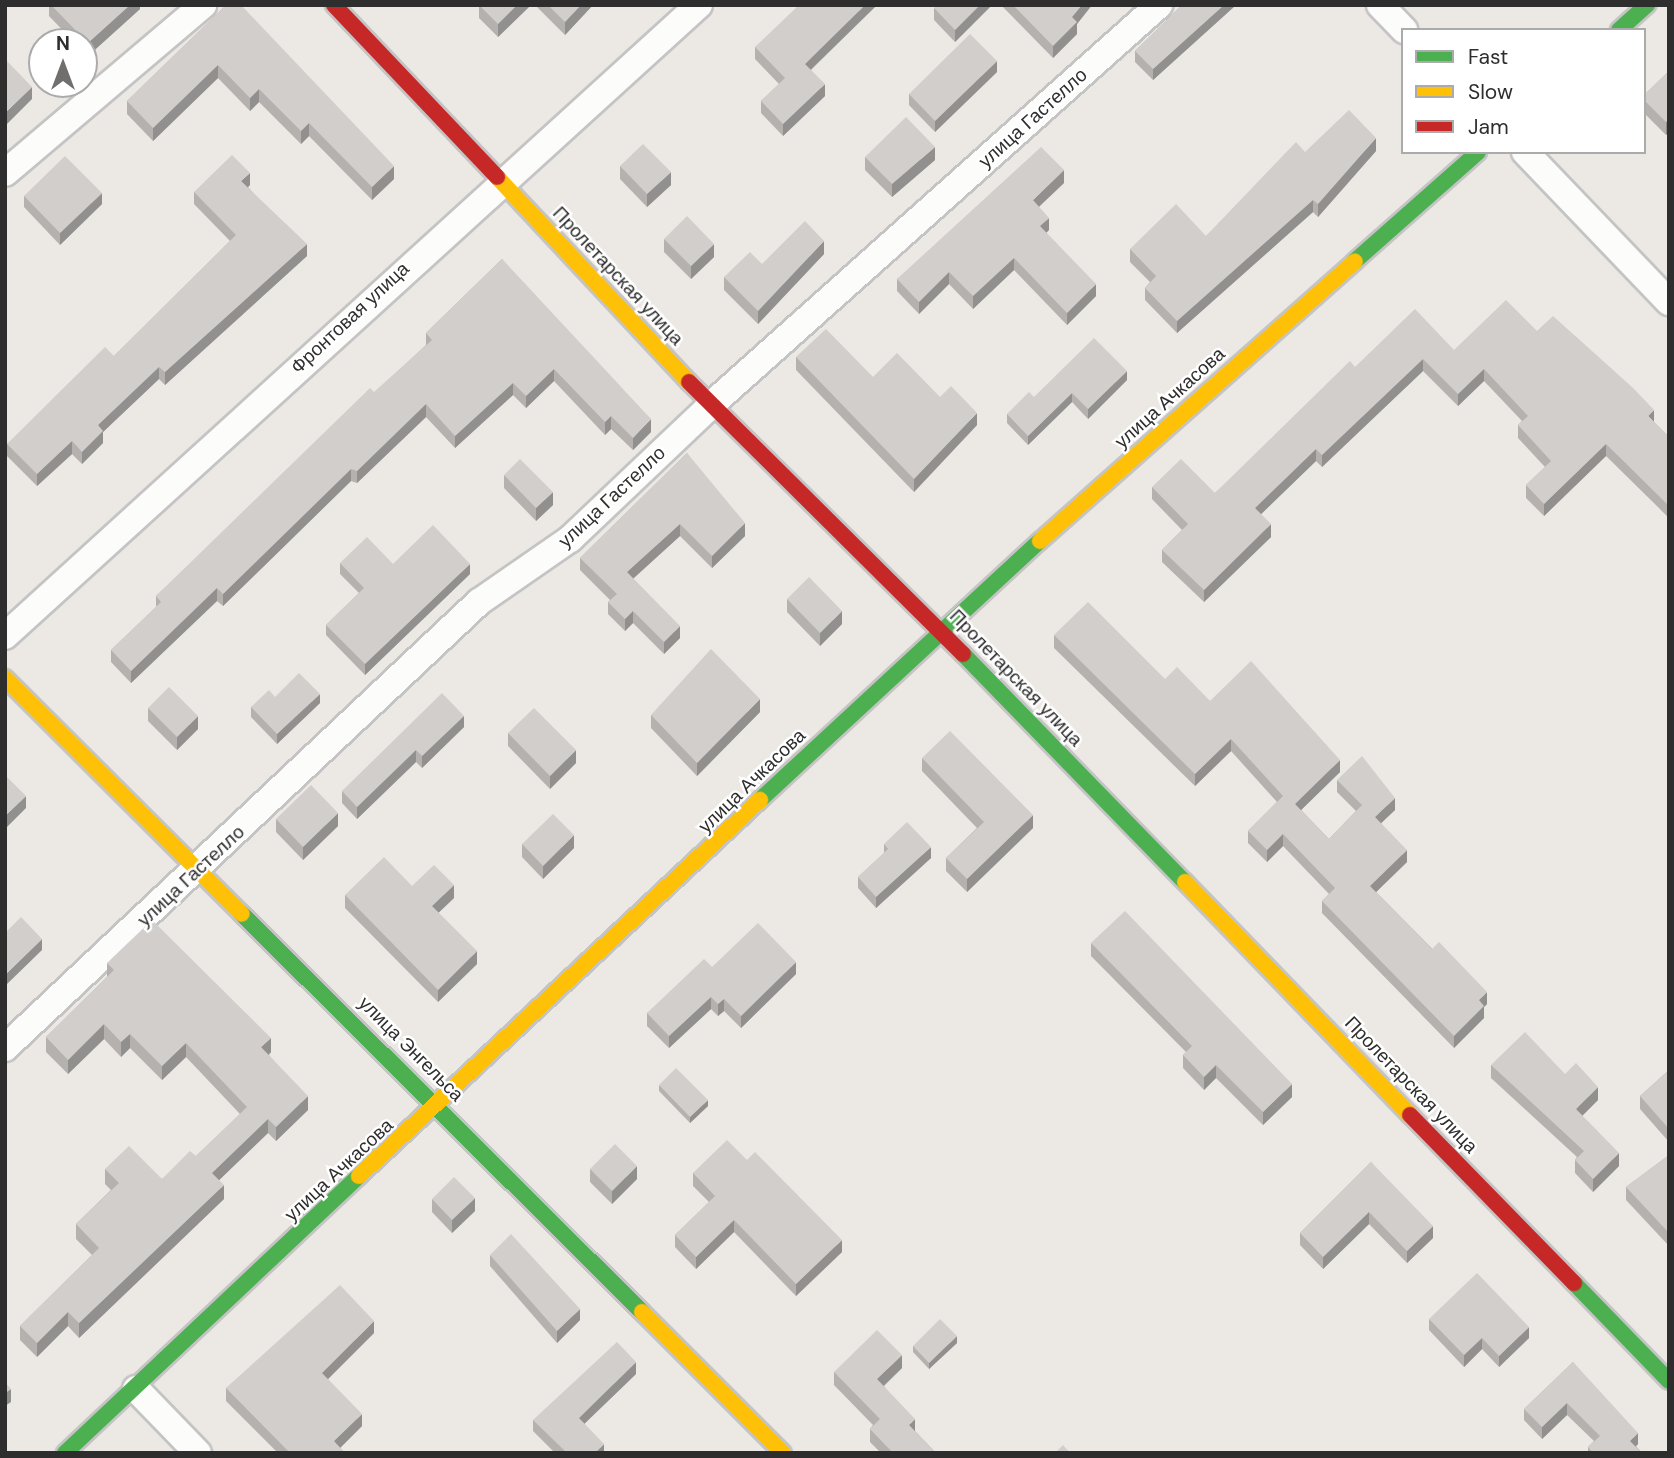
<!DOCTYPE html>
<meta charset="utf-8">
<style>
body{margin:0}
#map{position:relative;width:1674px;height:1458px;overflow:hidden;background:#ece8e4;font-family:"DM Sans",sans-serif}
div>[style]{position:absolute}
.roads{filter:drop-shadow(2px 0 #c5c4c5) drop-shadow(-2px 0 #c5c4c5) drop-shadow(0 2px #c5c4c5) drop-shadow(0 -2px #c5c4c5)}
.street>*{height:26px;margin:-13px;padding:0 13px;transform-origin:13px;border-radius:13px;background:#fcfcfb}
.fast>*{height:16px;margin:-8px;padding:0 8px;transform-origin:8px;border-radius:8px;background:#4caf50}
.slow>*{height:16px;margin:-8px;padding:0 8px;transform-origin:8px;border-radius:8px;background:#ffc107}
.jam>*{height:16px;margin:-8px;padding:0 8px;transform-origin:8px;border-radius:8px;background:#c62828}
.wall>*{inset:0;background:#b4b1af}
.shaded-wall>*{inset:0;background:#92908e}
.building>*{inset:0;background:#d1cecb}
span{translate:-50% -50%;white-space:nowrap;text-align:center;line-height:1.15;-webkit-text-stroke:5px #fff;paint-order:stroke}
.street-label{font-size:19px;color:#2e2e2e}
.frame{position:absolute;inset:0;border:7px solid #2e2e2e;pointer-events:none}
.legend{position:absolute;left:1401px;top:28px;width:245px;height:126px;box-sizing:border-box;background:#fff;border:2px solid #ababab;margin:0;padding:9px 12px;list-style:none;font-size:21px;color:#2e2e2e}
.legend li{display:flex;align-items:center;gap:14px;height:35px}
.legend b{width:35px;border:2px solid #ababab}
.north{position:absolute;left:28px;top:28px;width:70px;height:70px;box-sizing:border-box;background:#fff;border:2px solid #ababab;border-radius:50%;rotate:0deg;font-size:19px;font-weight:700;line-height:28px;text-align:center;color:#2e2e2e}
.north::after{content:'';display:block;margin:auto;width:24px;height:32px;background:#706f6e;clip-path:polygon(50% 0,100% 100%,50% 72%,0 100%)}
</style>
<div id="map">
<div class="roads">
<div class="street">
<i style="left:1380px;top:5px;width:35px;rotate:46deg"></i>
<i style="left:1525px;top:152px;width:208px;rotate:46.2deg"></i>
<i style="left:5px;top:173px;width:260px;rotate:-40.3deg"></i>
<i style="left:5px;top:636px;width:938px;rotate:-42.28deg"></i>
<i style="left:5px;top:1048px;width:651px;rotate:-43.26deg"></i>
<i style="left:479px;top:602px;width:111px;rotate:-34.7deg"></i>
<i style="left:570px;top:539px;width:195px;rotate:-43.5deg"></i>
<i style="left:711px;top:405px;width:601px;rotate:-41.76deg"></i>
<i style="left:136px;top:1389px;width:89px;rotate:45.9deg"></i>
</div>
<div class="fast">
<i style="left:1619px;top:30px;width:38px;rotate:-42deg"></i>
<i style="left:1355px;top:261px;width:164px;rotate:-41.5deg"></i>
<i style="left:963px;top:654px;width:318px;rotate:45.8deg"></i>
<i style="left:760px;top:800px;width:381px;rotate:-42.8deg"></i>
<i style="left:242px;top:914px;width:564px;rotate:44.86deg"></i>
<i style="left:1574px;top:1283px;width:136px;rotate:45.9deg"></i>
<i style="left:65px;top:1453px;width:404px;rotate:-43.3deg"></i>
</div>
<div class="slow">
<i style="left:497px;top:177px;width:281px;rotate:46.9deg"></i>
<i style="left:1040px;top:541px;width:421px;rotate:-41.6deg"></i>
<i style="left:5px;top:678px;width:334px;rotate:44.9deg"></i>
<i style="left:1185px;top:882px;width:324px;rotate:46deg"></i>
<i style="left:359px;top:1176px;width:550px;rotate:-43.16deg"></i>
<i style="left:642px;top:1312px;width:199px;rotate:45deg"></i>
</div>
<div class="jam">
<i style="left:334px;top:5px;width:237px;rotate:46.5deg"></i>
<i style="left:689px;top:382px;width:386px;rotate:44.8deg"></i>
<i style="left:1410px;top:1115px;width:235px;rotate:45.7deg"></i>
</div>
</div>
<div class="wall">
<i style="clip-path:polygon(49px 5px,140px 5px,140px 9px,88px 56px,84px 52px,84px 42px,74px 42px,49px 16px)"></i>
<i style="clip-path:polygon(226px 5px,394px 179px,372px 200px,309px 136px,301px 144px,259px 102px,250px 111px,218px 78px,153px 141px,127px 114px,127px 101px)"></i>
<i style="clip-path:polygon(479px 5px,531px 5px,498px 37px,479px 18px)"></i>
<i style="clip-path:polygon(535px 5px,593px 5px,565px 35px)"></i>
<i style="clip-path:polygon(877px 5px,811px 70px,825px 96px,783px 136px,761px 113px,761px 101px,779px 84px,755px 59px,755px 47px)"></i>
<i style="clip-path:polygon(992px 5px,955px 42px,934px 20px,934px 8px)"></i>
<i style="clip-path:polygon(1001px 5px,1092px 5px,1077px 24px,1077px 34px,1053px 58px)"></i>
<i style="clip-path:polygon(1182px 5px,1236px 5px,1153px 80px,1135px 62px,1135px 51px)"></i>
<i style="clip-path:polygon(1669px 71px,1669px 132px,1666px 135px,1644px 113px,1644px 95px)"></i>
<i style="clip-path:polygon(997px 72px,935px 132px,909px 105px,909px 94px)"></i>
<i style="clip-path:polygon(1376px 151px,1318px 217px,1313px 212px,1177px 333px,1145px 300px,1145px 288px,1150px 282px,1130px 262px,1130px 249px,1206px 236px,1305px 152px)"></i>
<i style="clip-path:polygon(865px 157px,935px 160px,892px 197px,865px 170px)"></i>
<i style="clip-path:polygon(620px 166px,671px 185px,647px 207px,620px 179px)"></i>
<i style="clip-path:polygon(1064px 183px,1039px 207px,1049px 230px,1046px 233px,1096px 296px,1067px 325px,1014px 270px,973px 309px,949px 284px,919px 314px,897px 291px,897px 279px)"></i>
<i style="clip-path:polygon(250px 185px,248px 187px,307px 256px,165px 385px,159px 379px,103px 432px,103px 443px,82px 464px,72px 454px,37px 486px,7px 456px,7px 444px,114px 356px,230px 241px,194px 204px,194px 192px)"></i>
<i style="clip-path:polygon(24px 196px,102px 204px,60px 245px,24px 207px)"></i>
<i style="clip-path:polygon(664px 239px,714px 257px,691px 279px,664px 252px)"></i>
<i style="clip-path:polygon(824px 254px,758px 324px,724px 290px,724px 277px,762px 264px)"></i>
<i style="clip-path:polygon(502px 259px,651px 432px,633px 450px,611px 429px,605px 435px,554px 381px,526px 408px,513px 395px,455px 448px,426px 417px,357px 483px,351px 481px,223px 606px,217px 601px,131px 683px,111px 662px,111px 650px,156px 607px,156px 596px,426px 345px,426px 333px)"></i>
<i style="clip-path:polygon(1537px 331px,1654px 422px,1669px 437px,1669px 518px,1606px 456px,1544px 516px,1526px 498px,1526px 485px,1545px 467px,1518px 438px,1518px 425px,1522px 421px,1484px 381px,1458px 406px,1423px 371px,1322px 467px,1316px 461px,1261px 514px,1271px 537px,1204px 602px,1162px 562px,1162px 550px,1182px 530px,1152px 499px,1152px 487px,1215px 493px,1355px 367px,1454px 350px)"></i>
<i style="clip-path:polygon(796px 357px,873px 377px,940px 397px,977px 425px,914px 492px,796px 370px)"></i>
<i style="clip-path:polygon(1127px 380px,1088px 419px,1072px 402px,1028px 445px,1007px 423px,1007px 414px,1034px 397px)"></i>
<i style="clip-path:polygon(687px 453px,745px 536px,712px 568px,680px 536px,633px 579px,680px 638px,664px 654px,633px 623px,625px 631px,608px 614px,608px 602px,610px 600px,580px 570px,580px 558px)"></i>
<i style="clip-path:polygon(504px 475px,553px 505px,536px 521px,504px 488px)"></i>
<i style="clip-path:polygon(340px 563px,393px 564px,470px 574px,365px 675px,326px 635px,326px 625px,359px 593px,340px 574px)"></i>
<i style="clip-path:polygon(787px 599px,842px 624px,820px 646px,787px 612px)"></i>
<i style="clip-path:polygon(1054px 635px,1165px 679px,1210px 701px,1340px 772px,1301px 810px,1329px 839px,1356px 811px,1337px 792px,1337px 780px,1395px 810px,1381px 823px,1407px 862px,1376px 892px,1487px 1004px,1484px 1007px,1484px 1018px,1454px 1048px,1322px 913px,1322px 901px,1329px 894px,1283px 846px,1267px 862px,1248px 843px,1248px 831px,1277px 802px,1231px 751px,1195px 786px,1054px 648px)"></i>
<i style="clip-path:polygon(275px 697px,320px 703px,277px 744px,251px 717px,251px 707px)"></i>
<i style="clip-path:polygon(148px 708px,198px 729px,177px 750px,148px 721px)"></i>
<i style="clip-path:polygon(760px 712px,697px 776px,651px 728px,651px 715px)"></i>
<i style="clip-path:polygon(464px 716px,464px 727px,422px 768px,416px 762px,357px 819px,342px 803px,342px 791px)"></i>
<i style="clip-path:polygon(508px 733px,576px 763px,550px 789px,508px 746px)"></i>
<i style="clip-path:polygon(922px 758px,1033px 828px,967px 892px,946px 871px,946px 858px,977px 828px,922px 771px)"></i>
<i style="clip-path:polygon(276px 819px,338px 826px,303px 860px,276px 832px)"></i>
<i style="clip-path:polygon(522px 844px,574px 848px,543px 879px,522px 857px)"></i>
<i style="clip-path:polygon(884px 844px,931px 858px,876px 908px,858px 888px,858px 877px,884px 853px)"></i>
<i style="clip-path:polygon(412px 886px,454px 898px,438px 913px,477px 964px,438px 1002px,345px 908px,345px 895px)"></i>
<i style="clip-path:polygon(1091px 943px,1292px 1097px,1263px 1125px,1216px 1078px,1204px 1090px,1183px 1068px,1183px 1055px,1186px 1052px,1091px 956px)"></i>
<i style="clip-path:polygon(107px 963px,271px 1052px,269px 1055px,308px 1110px,276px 1141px,268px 1133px,219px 1180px,224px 1199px,79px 1338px,68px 1326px,37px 1357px,20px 1340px,20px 1326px,92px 1255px,76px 1239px,76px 1224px,111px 1190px,105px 1184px,105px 1169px,162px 1179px,196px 1156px,240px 1114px,186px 1057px,162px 1080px,130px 1048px,121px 1057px,104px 1039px,68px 1074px,46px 1052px,46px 1037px,107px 977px)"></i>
<i style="clip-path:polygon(712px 967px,796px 974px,741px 1028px,724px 1011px,718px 1016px,711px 1009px,669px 1048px,647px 1026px,647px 1013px)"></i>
<i style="clip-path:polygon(1491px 1065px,1598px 1100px,1582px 1116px,1619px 1166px,1593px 1192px,1575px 1173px,1575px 1160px,1577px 1157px,1491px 1078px)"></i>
<i style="clip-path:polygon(1669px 1070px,1669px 1142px,1640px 1109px,1640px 1096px)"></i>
<i style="clip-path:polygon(659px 1085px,708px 1106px,690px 1123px,659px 1091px)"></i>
<i style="clip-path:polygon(1669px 1155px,1669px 1246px,1626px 1200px,1626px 1187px)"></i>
<i style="clip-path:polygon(747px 1160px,842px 1252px,796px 1296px,734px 1232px,696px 1269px,675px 1247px,675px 1235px,709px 1202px,693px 1186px,693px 1173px)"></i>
<i style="clip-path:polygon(1371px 1162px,1433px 1238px,1407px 1263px,1369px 1224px,1323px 1269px,1300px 1245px,1300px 1233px)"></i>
<i style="clip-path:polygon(590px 1169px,637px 1179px,612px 1204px,590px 1182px)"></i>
<i style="clip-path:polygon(432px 1199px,475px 1211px,452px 1233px,432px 1212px)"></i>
<i style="clip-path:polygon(490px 1255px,580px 1320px,557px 1343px,490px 1266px)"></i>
<i style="clip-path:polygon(1429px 1319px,1529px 1338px,1499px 1367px,1482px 1349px,1464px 1367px,1429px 1330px)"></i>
<i style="clip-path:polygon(374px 1333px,328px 1379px,362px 1426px,340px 1448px,345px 1453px,278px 1453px,226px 1401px,226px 1388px)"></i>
<i style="clip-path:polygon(957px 1343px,929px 1369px,913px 1352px,913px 1346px)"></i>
<i style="clip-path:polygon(1573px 1362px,1638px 1444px,1636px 1446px,1642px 1453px,1588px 1453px,1588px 1447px,1594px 1441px,1567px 1415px,1542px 1439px,1524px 1420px,1524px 1409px)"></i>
<i style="clip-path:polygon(902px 1368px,884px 1386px,915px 1431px,936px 1453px,881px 1453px,870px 1442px,870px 1429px,873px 1425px,834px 1385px,834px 1372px)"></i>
<i style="clip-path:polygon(636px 1374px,584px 1424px,604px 1453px,555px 1453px,533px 1431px,533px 1420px)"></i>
</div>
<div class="shaded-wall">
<i style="clip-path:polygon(130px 5px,140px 5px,140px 9px,88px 56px,88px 43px)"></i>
<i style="clip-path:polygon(517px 5px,531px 5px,498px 37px,498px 24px)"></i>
<i style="clip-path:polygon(581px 5px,593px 5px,565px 35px,565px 22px)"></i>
<i style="clip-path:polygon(865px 5px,877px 5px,805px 75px,805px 64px)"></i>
<i style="clip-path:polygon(980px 5px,992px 5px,955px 42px,955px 30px)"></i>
<i style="clip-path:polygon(1082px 5px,1092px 5px,1077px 24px,1077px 34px,1053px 58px,1053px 46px,1072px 17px)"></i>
<i style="clip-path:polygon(1224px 5px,1236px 5px,1153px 80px,1153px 69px)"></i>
<i style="clip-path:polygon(997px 61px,997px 72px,935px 132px,935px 121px)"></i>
<i style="clip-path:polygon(218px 65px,218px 78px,153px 141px,153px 128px)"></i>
<i style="clip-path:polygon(825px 84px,825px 96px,783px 136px,783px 124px)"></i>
<i style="clip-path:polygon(32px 87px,32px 99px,5px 126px,5px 113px)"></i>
<i style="clip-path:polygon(259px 89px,259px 102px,250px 111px,250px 98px)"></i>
<i style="clip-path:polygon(1669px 119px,1669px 132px,1666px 135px,1666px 122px)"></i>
<i style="clip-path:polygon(309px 123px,309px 136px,301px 144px,301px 131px)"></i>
<i style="clip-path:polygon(1376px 138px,1376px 151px,1318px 217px,1318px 204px)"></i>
<i style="clip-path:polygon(935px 147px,935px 160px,892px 197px,892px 184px)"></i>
<i style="clip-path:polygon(394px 166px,394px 179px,372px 200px,372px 187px)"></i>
<i style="clip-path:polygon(1064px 170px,1064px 183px,1033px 212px,1033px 200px)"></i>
<i style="clip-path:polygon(671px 172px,671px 185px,647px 207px,647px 194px)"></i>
<i style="clip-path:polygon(250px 173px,250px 185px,241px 194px,241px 181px)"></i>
<i style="clip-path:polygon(102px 193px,102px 204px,60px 245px,60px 233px)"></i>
<i style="clip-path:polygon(1313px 200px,1313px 212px,1177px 333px,1177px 321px)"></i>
<i style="clip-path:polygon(1049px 218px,1049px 230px,1040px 239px,1040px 226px)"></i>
<i style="clip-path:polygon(824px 241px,824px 254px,758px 324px,758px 311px)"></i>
<i style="clip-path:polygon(307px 244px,307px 256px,165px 385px,165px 372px)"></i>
<i style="clip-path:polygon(714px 244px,714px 257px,691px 279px,691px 266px)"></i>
<i style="clip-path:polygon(1014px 258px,1014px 270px,973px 309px,973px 296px)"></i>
<i style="clip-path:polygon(949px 272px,949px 284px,919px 314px,919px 302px)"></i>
<i style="clip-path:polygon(1096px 284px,1096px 296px,1067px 325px,1067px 313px)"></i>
<i style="clip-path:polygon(1423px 359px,1423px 371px,1322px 467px,1322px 455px)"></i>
<i style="clip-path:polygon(159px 367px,159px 379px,103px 432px,103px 443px,82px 464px,82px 452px,98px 425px)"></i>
<i style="clip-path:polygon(554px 369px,554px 381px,526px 408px,526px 396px)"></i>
<i style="clip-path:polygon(1484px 369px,1484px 381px,1458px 406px,1458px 394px)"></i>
<i style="clip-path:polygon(1127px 371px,1127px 380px,1088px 419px,1088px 409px)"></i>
<i style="clip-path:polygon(513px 383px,513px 395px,455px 448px,455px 436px)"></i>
<i style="clip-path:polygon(1072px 393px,1072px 402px,1028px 445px,1028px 436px)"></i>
<i style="clip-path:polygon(426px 404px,426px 417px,357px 483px,357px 471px)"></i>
<i style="clip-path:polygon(1654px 410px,1654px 422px,1648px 416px)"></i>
<i style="clip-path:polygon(977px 413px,977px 425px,914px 492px,914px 479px)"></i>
<i style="clip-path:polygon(611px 416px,611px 429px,605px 435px,605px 422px)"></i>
<i style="clip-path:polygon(651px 419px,651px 432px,633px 450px,633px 438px)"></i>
<i style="clip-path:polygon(72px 441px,72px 454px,37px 486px,37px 474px)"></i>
<i style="clip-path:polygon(1606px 444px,1606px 456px,1544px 516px,1544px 504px)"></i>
<i style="clip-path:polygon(1316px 449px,1316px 461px,1255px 520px,1255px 508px)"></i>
<i style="clip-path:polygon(351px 469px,351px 481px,223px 606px,223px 594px)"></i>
<i style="clip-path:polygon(553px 492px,553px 505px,536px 521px,536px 508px)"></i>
<i style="clip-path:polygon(745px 523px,745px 536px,712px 568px,712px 556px)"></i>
<i style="clip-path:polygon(680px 524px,680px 536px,627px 584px,627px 572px)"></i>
<i style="clip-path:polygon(1271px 524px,1271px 537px,1204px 602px,1204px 590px)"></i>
<i style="clip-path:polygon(470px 564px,470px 574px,365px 675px,365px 664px)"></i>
<i style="clip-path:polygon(217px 588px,217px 601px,131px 683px,131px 671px)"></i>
<i style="clip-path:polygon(633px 611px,633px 623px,625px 631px,625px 619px)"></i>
<i style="clip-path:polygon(842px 611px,842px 624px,820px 646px,820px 633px)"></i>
<i style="clip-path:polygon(680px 626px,680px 638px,664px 654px,664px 642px)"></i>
<i style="clip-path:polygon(320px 694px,320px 703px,277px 744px,277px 734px)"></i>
<i style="clip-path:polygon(760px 699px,760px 712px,697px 776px,697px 763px)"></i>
<i style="clip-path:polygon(198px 716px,198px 729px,177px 750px,177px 737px)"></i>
<i style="clip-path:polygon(464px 716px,464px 727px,422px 768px,422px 756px)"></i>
<i style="clip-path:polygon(1231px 739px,1231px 751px,1195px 786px,1195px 774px)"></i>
<i style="clip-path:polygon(416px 750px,416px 762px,357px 819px,357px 807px)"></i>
<i style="clip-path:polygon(576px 750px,576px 763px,550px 789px,550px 776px)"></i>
<i style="clip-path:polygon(1340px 760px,1340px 772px,1295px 816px,1295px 804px)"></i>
<i style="clip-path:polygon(26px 796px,26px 808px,5px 829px,5px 816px)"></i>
<i style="clip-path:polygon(1395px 798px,1395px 810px,1375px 829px,1375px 817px)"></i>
<i style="clip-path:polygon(338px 813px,338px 826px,303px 860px,303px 847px)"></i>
<i style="clip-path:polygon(1033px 815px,1033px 828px,967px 892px,967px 879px)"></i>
<i style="clip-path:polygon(1283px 834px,1283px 846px,1267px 862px,1267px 850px)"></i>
<i style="clip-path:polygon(574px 835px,574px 848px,543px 879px,543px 866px)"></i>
<i style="clip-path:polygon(931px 847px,931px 858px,876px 908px,876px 897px)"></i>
<i style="clip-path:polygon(1407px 850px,1407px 862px,1370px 898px,1370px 886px)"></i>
<i style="clip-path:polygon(454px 885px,454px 898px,432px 919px,432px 906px)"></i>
<i style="clip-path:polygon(42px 939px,42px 950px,5px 986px,5px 975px)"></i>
<i style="clip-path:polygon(477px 951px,477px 964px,438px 1002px,438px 990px)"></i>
<i style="clip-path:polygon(796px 962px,796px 974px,741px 1028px,741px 1016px)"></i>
<i style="clip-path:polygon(1487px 992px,1487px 1004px,1484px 1007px,1484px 1018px,1454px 1048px,1454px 1036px,1479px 1000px)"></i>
<i style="clip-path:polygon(711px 997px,711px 1009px,669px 1048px,669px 1036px)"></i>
<i style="clip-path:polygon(724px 999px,724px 1011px,718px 1016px,718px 1004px)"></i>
<i style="clip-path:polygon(104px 1024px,104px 1039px,68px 1074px,68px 1060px)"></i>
<i style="clip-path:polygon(130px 1034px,130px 1048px,121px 1057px,121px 1042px)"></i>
<i style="clip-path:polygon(271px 1038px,271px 1052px,261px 1062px,261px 1047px)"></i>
<i style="clip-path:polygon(186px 1043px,186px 1057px,162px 1080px,162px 1066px)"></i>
<i style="clip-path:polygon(1216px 1065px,1216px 1078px,1204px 1090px,1204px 1077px)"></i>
<i style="clip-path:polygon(1292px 1084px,1292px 1097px,1263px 1125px,1263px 1112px)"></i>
<i style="clip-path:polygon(1598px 1087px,1598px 1100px,1576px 1122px,1576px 1109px)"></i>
<i style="clip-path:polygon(308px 1096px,308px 1110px,276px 1141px,276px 1127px)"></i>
<i style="clip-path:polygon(708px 1100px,708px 1106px,690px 1123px,690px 1117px)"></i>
<i style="clip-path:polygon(268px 1119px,268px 1133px,212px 1187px,212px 1173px)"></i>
<i style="clip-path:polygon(1619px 1153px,1619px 1166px,1593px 1192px,1593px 1179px)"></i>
<i style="clip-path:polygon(637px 1166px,637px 1179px,612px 1204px,612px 1191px)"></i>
<i style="clip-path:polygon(224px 1185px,224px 1199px,79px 1338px,79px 1323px)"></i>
<i style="clip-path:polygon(475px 1198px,475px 1211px,452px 1233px,452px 1220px)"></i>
<i style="clip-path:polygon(1369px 1212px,1369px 1224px,1323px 1269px,1323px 1257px)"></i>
<i style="clip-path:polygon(734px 1220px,734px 1232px,696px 1269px,696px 1257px)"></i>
<i style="clip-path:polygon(1433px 1226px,1433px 1238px,1407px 1263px,1407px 1251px)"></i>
<i style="clip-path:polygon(842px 1240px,842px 1252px,796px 1296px,796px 1284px)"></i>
<i style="clip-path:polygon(580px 1309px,580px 1320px,557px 1343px,557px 1331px)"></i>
<i style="clip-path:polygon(68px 1312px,68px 1326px,37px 1357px,37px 1343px)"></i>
<i style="clip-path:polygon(374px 1321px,374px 1333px,322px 1385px,322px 1373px)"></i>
<i style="clip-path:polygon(1529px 1327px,1529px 1338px,1499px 1367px,1499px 1356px)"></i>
<i style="clip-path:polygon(957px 1336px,957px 1343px,929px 1369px,929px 1363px)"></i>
<i style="clip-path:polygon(1482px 1338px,1482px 1349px,1464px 1367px,1464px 1355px)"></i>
<i style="clip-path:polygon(902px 1355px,902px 1368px,877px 1392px,877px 1379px)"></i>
<i style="clip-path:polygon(636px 1362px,636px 1374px,579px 1429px,579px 1418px)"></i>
<i style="clip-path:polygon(11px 1389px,11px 1402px,5px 1406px,5px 1393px)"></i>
<i style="clip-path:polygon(1567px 1403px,1567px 1415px,1542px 1439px,1542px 1427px)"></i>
<i style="clip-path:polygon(362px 1414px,362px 1426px,335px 1453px,334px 1441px)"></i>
<i style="clip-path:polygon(915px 1419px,915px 1432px,909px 1425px)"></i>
<i style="clip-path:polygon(1638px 1433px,1638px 1444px,1630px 1452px,1630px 1441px)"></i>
<i style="clip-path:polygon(604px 1444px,604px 1453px,595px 1453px)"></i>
</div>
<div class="building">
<i style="clip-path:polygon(51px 5px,130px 5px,88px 43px)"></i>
<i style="clip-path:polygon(226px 5px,241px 5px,394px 166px,372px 187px,309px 123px,301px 131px,259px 89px,250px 98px,218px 65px,153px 128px,127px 101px)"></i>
<i style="clip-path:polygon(479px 5px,517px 5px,498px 24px)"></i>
<i style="clip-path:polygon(548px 5px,581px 5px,565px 22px)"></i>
<i style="clip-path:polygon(799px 5px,865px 5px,805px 64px,825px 84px,783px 124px,761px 101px,785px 78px,755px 47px)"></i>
<i style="clip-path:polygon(936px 5px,980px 5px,955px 30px,934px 8px)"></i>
<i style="clip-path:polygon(1013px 5px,1082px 5px,1072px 17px,1077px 22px,1053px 46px)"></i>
<i style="clip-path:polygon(1182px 5px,1224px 5px,1153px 69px,1135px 51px)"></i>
<i style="clip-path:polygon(970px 34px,997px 61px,935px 121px,909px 94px)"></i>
<i style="clip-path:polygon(5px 59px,32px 87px,5px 113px)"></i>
<i style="clip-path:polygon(1669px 71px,1669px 119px,1666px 122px,1644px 100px,1644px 95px)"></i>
<i style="clip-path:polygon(1349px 110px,1376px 138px,1318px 204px,1313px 200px,1177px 321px,1145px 288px,1156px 276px,1130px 249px,1176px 204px,1206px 236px,1296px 142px,1305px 152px)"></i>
<i style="clip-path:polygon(906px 117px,935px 147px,892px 184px,865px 157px)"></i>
<i style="clip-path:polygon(643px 144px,671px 172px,647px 194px,620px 166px)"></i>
<i style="clip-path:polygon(1041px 147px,1064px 170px,1033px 200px,1049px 218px,1040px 226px,1096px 284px,1067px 313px,1014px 258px,973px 296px,949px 272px,919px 302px,897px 279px)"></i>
<i style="clip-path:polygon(232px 155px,250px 173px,241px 181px,307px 244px,165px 372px,159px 367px,98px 425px,103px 431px,82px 452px,72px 441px,37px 474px,7px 444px,105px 347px,114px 356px,236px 235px,194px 192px)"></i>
<i style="clip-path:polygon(65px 156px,102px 193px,60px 233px,24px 196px)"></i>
<i style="clip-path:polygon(687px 216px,714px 244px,691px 266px,664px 239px)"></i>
<i style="clip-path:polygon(805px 221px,824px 241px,758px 311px,724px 277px,750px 252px,762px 264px)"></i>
<i style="clip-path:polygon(502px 259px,651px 419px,633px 438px,611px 416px,605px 422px,554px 369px,526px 396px,513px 383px,455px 436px,426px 404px,357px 471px,351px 469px,223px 594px,217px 588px,131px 671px,111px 650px,161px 602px,156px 596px,370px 388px,374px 392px,432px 340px,426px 333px)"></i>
<i style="clip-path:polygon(1506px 300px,1537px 331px,1553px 316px,1633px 388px,1654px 410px,1648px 416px,1669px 437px,1669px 506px,1606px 444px,1544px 504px,1526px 485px,1551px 461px,1518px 425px,1528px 416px,1484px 369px,1458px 394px,1423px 359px,1322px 455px,1316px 449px,1255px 508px,1271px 524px,1204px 590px,1162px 550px,1188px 524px,1152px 487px,1181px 459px,1215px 493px,1350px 361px,1355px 367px,1415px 309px,1454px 350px)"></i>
<i style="clip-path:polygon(826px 329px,873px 377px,897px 353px,940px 397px,951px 386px,977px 413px,914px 479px,796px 357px)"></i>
<i style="clip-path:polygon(1094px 338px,1127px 371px,1088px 409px,1072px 393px,1028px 436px,1007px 414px,1029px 392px,1034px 397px)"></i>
<i style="clip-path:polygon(687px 453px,745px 523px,712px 556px,680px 524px,627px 572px,680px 626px,664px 642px,633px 611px,625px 619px,608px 602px,617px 594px,580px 558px)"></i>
<i style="clip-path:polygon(520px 459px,553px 492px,536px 508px,504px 475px)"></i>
<i style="clip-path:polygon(433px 525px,470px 564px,365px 664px,326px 625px,364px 588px,340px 563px,367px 537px,393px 564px)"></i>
<i style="clip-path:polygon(809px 577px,842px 611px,820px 633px,787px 599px)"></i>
<i style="clip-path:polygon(1088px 602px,1165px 679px,1177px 667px,1210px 701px,1251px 661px,1340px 760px,1295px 804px,1329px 839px,1362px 805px,1337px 780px,1362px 756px,1395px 798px,1375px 817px,1407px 850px,1370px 886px,1432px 949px,1439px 942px,1487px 992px,1479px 1000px,1484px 1006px,1454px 1036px,1322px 901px,1335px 888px,1283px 834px,1267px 850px,1248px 831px,1283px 796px,1231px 739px,1195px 774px,1054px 635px)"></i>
<i style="clip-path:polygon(711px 649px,760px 699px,697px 763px,651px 715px)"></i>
<i style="clip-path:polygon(299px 673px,320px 694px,277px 734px,251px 707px,269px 690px,275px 697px)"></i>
<i style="clip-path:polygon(169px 687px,198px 716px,177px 737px,148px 708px)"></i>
<i style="clip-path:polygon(442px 693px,464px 716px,422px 756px,416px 750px,357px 807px,342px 791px)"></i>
<i style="clip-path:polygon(534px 708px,576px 750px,550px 776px,508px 733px)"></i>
<i style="clip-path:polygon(950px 731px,1033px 815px,967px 879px,946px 858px,984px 822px,922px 758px)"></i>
<i style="clip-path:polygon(5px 775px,26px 796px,5px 816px)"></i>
<i style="clip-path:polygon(311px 785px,338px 813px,303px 847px,276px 819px)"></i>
<i style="clip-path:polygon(553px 814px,574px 835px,543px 866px,522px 844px)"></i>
<i style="clip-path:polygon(907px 822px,931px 847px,876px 897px,858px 877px,888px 849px,884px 844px)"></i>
<i style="clip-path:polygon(384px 857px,412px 886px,434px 865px,454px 885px,432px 906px,477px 951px,438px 990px,345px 895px)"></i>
<i style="clip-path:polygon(1125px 911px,1292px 1084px,1263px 1112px,1216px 1065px,1204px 1077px,1183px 1055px,1192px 1046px,1091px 943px)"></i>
<i style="clip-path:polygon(21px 917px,42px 939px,5px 975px,5px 933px)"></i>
<i style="clip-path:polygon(152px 920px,271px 1038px,261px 1047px,308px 1096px,276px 1127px,268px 1119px,212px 1173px,224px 1185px,79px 1323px,68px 1312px,37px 1343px,20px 1326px,99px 1248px,76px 1224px,119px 1183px,105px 1169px,129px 1146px,162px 1179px,190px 1151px,196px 1156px,247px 1107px,186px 1043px,162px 1066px,130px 1034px,121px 1042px,104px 1024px,68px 1060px,46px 1037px,114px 970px,107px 963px)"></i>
<i style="clip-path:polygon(758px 923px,796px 962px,741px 1016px,724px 999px,718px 1004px,711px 997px,669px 1036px,647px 1013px,704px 959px,712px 967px)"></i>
<i style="clip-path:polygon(1525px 1032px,1565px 1074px,1576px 1063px,1598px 1087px,1576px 1109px,1619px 1153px,1593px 1179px,1575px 1160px,1584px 1151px,1491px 1065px)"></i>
<i style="clip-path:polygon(676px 1068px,708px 1100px,690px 1117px,659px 1085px)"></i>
<i style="clip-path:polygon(1669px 1070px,1669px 1129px,1640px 1096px)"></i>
<i style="clip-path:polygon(727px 1140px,747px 1160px,755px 1152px,842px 1240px,796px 1284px,734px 1220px,696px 1257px,675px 1235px,715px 1196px,693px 1173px)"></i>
<i style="clip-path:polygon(615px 1144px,637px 1166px,612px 1191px,590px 1169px)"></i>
<i style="clip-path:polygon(1669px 1155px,1669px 1233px,1626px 1187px)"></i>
<i style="clip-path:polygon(1371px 1162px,1433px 1226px,1407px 1251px,1369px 1212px,1323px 1257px,1300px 1233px)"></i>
<i style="clip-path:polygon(454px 1177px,475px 1198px,452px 1220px,432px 1199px)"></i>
<i style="clip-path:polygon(511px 1234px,580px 1309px,557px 1331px,490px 1255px)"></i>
<i style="clip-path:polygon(1477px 1273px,1529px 1327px,1499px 1356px,1482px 1338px,1464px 1355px,1429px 1319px)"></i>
<i style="clip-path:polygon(340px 1285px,374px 1321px,322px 1373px,362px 1414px,334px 1441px,345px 1453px,290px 1453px,226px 1388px)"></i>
<i style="clip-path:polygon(940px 1319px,957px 1336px,929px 1363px,913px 1346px)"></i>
<i style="clip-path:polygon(877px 1330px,902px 1355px,877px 1379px,915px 1419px,909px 1425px,936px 1453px,893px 1453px,870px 1429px,880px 1419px,834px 1372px)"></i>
<i style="clip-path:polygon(617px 1342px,636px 1362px,579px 1418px,604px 1444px,595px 1453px,567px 1453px,533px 1420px)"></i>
<i style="clip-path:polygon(1573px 1362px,1638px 1433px,1630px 1441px,1642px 1453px,1593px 1453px,1588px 1447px,1600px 1436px,1567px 1403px,1542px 1427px,1524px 1409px)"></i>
<i style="clip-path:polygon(5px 1382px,11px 1389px,5px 1393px)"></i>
<i style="clip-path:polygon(1063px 1445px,1070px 1453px,1055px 1453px)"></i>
</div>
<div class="street-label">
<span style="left:1033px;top:118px;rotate:-42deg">улица Гастелло</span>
<span style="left:618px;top:276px;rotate:47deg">Пролетарская улица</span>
<span style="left:350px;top:318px;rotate:-43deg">Фронтовая улица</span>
<span style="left:1170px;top:398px;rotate:-42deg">улица Ачкасова</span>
<span style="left:612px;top:497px;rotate:-43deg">улица Гастелло</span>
<span style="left:1016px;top:678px;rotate:46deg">Пролетарская улица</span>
<span style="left:752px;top:781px;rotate:-44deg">улица Ачкасова</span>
<span style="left:191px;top:876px;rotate:-43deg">улица Гастелло</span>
<span style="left:411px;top:1049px;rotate:45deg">улица Энгельса</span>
<span style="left:1411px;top:1085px;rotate:46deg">Пролетарская улица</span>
<span style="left:339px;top:1170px;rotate:-43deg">улица Ачкасова</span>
</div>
<div class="frame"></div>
<ul class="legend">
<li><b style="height:9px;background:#4caf50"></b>Fast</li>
<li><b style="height:9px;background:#ffc107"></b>Slow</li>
<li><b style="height:9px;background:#c62828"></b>Jam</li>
</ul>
<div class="north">N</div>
</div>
